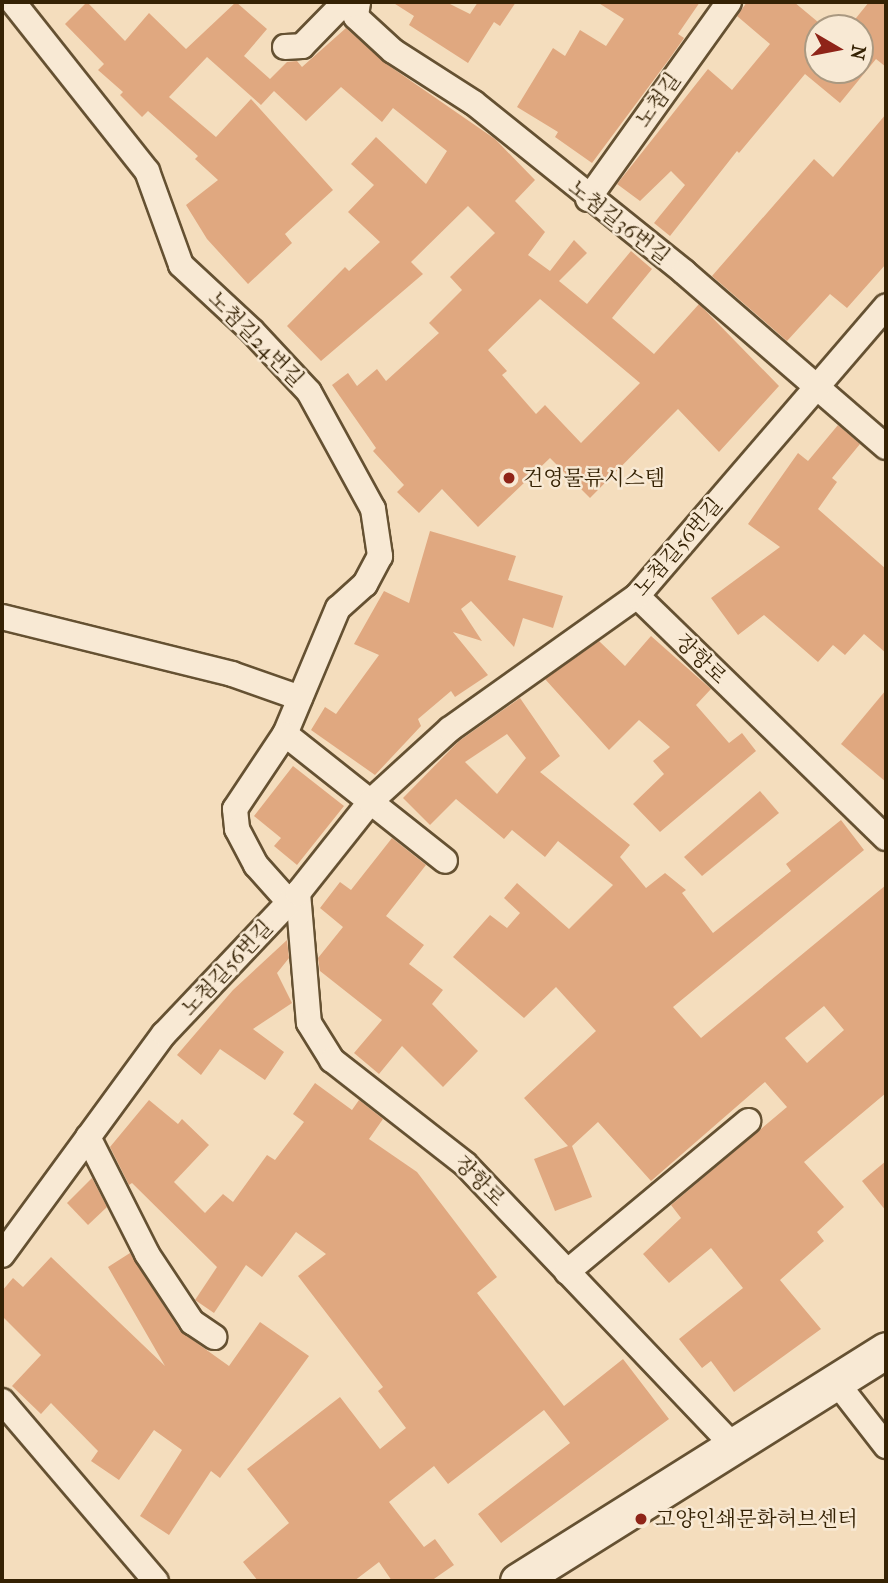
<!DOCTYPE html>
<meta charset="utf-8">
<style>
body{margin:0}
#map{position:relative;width:888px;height:1583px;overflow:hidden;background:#f4ddbd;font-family:"IM FELL French Canon","Noto Serif KR",serif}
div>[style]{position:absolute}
.building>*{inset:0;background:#e0a880}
.roads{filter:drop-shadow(2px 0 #655132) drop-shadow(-2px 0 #655132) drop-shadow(0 2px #655132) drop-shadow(0 -2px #655132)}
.minor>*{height:24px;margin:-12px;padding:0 12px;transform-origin:12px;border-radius:12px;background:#f8e9d4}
.secondary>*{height:35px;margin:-17.5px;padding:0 17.5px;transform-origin:17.5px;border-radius:17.5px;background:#f8e9d4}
.dots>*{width:19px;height:19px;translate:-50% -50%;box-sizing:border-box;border:4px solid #f8e9d4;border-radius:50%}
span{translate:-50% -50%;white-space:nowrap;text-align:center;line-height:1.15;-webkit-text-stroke:5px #f8e9d4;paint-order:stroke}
.street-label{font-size:21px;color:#352204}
.poi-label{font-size:21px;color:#352204}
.left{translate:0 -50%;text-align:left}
.frame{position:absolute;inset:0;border:4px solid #352204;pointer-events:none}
.north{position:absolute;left:804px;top:14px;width:70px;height:70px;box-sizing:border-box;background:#f8e9d4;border:2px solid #aa9981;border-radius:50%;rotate:100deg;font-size:19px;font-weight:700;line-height:28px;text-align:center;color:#352204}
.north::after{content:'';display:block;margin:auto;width:24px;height:32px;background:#8f2418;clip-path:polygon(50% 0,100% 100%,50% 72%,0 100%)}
</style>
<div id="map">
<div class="building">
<i style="clip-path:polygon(evenodd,87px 2px,125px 41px,149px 13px,186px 49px,236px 2px,267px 29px,244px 56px,270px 79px,287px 62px,297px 61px,302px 67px,346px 28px,385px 63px,495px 139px,535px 180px,515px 201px,545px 232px,528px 255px,550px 271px,574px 240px,587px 253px,559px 281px,587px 304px,631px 251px,652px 269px,612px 318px,654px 354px,699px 304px,779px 386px,719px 452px,678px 409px,590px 498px,550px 458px,478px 527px,442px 489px,419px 513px,397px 492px,404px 485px,373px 451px,376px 448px,332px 385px,348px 373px,357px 386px,377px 369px,386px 381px,439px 333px,429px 323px,462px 290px,450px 277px,495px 233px,468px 206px,411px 262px,423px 274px,321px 361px,287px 326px,345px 267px,349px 271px,380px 242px,348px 212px,374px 185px,351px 164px,376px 137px,426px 184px,447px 151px,393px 108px,382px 122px,341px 87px,306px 121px,274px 91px,261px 105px,207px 57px,169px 97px,216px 137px,251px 99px,333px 190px,285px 234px,292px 243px,248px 284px,207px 239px,186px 205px,218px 180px,195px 159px,198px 156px,148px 111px,142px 117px,120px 95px,123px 92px,98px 70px,104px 64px,65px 24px,87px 2px,540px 299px,640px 383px,581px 443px,545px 405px,536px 414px,502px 375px,507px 371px,488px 350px,540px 299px)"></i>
<i style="clip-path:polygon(392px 2px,446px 2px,470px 14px,478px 2px,516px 2px,500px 26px,494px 22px,468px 63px,409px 25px,414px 16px)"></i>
<i style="clip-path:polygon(597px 2px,700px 2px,678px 34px,684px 38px,670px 58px,592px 163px,555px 137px,558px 132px,517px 107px,553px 48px,565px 56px,580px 30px,606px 46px,624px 19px)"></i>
<i style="clip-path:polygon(747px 2px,794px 2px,818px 22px,818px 70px,860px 70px,860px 28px,848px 28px,869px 2px,886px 2px,886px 67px,876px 59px,840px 103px,805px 74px,739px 153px,737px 151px,670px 236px,654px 223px,685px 185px,671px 171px,640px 201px,617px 184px,708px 69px,732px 90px,770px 44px,737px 16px)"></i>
<i style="clip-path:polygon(886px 114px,886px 264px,847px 308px,830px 294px,787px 341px,712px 276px,814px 159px,833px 177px)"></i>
<i style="clip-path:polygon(838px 425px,860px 444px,832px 478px,837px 482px,818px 509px,886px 569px,886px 653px,864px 634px,845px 655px,833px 645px,818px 662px,764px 615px,738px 635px,711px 598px,780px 547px,748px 524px,798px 453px,808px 461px)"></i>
<i style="clip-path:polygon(430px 531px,516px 556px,508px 580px,563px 596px,553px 628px,523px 618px,514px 647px,471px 601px,461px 609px,482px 641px,453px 632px,488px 675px,455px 697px,451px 691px,418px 719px,421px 726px,375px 775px,311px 730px,325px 707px,336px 714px,379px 655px,354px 644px,384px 591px,409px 603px)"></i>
<i style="clip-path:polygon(651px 636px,711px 689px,696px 705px,729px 743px,742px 733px,756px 751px,660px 832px,633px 804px,664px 774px,653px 761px,670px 747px,639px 720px,609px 750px,545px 679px,599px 641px,625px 666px)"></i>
<i style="clip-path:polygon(886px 690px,886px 782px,841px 744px)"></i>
<i style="clip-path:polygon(evenodd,520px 698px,560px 756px,540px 772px,630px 845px,620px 857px,646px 888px,665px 873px,686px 890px,682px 893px,713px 933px,791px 871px,786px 864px,841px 820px,864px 850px,673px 1007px,701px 1038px,886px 885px,886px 1093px,804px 1162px,844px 1207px,817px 1232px,824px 1241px,780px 1280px,821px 1329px,734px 1392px,711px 1361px,702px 1368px,679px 1339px,743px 1288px,711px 1248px,669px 1283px,643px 1254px,681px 1218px,671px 1205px,787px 1107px,765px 1082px,651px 1181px,598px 1122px,572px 1146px,592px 1197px,555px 1211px,534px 1159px,568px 1146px,524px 1098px,596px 1031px,556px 987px,524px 1018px,453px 957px,490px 915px,507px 928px,520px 913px,504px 898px,517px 883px,569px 929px,613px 885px,558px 841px,545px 857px,512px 830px,504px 839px,456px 799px,430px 825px,403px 798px,459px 741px,520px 698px,507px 734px,526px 758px,497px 794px,465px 762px,507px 734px,520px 698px,824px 1006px,844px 1030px,807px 1063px,785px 1038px,824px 1006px)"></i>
<i style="clip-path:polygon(293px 766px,344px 806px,297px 865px,274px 846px,281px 838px,254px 816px)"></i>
<i style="clip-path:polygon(760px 791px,779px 813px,702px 876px,684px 857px)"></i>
<i style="clip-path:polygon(392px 838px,426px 865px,386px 916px,424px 945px,409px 964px,443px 990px,432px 1004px,478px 1051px,443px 1087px,402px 1046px,379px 1074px,354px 1053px,382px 1020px,320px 971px,318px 958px,343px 927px,320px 908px,340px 882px,351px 890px)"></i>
<i style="clip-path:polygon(287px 940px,289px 958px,277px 973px,292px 1003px,253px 1029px,284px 1052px,265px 1080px,220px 1049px,201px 1075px,177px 1055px,233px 990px)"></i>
<i style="clip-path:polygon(315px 1083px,352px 1110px,359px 1100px,383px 1119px,369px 1139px,417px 1172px,497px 1277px,477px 1293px,564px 1406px,623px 1359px,669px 1419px,501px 1543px,478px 1514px,570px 1443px,544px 1410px,448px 1484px,434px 1466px,389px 1502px,424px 1547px,435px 1539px,454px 1565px,431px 1581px,392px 1581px,379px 1562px,354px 1581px,258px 1581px,243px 1562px,289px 1523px,247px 1469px,340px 1397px,380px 1449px,406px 1428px,378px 1391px,383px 1387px,298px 1276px,326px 1254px,296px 1232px,262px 1277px,246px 1265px,214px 1313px,195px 1300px,217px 1267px,132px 1183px,129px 1185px,110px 1147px,149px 1100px,178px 1124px,182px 1119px,209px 1145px,174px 1182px,205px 1213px,223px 1194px,233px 1202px,267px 1155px,275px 1160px,304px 1122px,293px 1114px)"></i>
<i style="clip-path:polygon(886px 1161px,886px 1211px,862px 1181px)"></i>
<i style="clip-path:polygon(92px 1178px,107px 1207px,88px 1225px,67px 1203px)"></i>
<i style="clip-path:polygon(130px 1253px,180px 1331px,229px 1366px,260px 1322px,309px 1356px,220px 1478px,211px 1471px,169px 1535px,140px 1516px,182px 1450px,154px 1430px,119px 1480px,91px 1461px,98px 1451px,51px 1403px,41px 1414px,12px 1386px,41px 1355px,2px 1316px,2px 1291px,13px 1278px,23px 1287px,51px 1257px,165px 1366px,108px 1267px)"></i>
</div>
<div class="roads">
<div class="minor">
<i style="left:13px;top:2px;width:216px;rotate:51.6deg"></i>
<i style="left:147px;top:171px;width:100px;rotate:70.1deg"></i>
<i style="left:181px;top:265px;width:97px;rotate:42.9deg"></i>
<i style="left:252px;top:331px;width:83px;rotate:46.9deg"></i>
<i style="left:309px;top:392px;width:133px;rotate:61.3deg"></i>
<i style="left:373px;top:509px;width:48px;rotate:81.5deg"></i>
<i style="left:380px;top:556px;width:32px;rotate:118deg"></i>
<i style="left:365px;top:584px;width:36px;rotate:138deg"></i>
<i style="left:338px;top:608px;width:137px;rotate:112.8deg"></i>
<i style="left:285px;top:734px;width:90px;rotate:123.7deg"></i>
<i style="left:235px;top:809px;width:20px;rotate:84deg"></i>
<i style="left:237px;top:829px;width:41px;rotate:62.2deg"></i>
<i style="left:256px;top:865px;width:50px;rotate:48.3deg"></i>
<i style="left:358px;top:2px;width:15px;rotate:98deg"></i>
<i style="left:356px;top:17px;width:50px;rotate:42.6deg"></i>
<i style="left:393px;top:51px;width:96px;rotate:32.7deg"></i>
<i style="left:474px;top:103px;width:270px;rotate:38.8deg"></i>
<i style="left:684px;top:272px;width:267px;rotate:40.9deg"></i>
<i style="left:285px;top:47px;width:17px;rotate:-3deg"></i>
<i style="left:302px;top:46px;width:54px;rotate:-45.7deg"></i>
<i style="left:340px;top:7px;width:18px;rotate:-13deg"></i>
<i style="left:588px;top:199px;width:242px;rotate:-54.4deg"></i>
<i style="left:637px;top:596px;width:347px;rotate:44.2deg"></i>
<i style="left:2px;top:617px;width:237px;rotate:13.9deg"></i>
<i style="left:232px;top:674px;width:72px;rotate:19.4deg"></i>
<i style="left:285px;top:734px;width:204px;rotate:38.4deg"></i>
<i style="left:298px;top:893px;width:130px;rotate:85.2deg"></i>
<i style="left:309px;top:1023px;width:44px;rotate:58.1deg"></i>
<i style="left:332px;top:1060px;width:169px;rotate:38deg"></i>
<i style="left:465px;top:1164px;width:388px;rotate:46.4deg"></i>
<i style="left:88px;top:1137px;width:131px;rotate:63.2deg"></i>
<i style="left:147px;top:1254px;width:82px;rotate:56.5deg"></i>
<i style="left:192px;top:1322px;width:27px;rotate:34deg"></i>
<i style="left:2px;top:1255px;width:274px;rotate:-53.8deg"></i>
<i style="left:164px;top:1034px;width:195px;rotate:-46.5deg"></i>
<i style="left:298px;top:893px;width:116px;rotate:-51.6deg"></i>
<i style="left:370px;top:802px;width:108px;rotate:-42.4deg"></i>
<i style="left:450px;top:729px;width:229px;rotate:-35.4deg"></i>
<i style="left:637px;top:596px;width:382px;rotate:-49.3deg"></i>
<i style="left:567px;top:1272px;width:236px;rotate:-39.8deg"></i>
<i style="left:837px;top:1383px;width:80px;rotate:52.1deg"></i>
<i style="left:2px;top:1401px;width:237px;rotate:49.5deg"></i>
</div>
<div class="secondary">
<i style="left:518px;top:1581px;width:434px;rotate:-32.1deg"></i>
</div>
</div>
<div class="dots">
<i style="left:509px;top:478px;background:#8f2418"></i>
<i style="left:641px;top:1519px;background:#8f2418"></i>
</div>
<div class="street-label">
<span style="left:658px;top:100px;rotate:-55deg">노첨길</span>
<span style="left:619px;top:222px;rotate:38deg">노첨길36번길</span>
<span style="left:256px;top:339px;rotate:45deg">노첨길24번길</span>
<span style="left:678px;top:547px;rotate:-49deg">노첨길56번길</span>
<span style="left:701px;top:659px;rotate:44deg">장항로</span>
<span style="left:227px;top:968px;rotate:-47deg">노첨길56번길</span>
<span style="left:480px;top:1181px;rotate:45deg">장항로</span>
</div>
<div class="poi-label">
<span class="left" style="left:523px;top:478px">건영물류시스템</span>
<span class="left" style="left:655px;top:1519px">고양인쇄문화허브센터</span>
</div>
<div class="frame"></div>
<div class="north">N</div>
</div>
